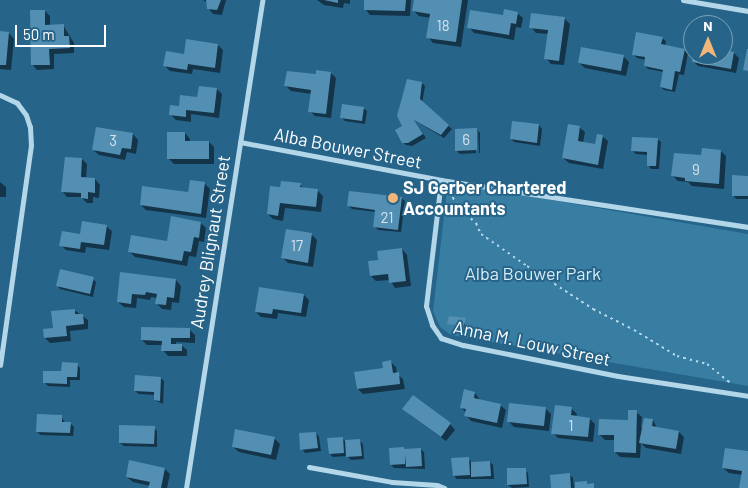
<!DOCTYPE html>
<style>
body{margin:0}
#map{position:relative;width:748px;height:488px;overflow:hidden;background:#266489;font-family:Barlow,sans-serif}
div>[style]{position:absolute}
.green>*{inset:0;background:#387ea3}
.shadow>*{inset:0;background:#0007}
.building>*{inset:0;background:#538fb2}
.path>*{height:2px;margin-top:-1px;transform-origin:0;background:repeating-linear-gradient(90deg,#b3d6e9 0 2.5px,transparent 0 6.5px)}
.minor>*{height:5px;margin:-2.5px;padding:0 2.5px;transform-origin:2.5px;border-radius:2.5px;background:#b3d6e9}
.dots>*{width:14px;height:14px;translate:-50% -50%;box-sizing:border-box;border:2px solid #266489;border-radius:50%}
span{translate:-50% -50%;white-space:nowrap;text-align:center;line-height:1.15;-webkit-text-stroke:4px #266489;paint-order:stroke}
.number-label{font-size:15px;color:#d4e3ec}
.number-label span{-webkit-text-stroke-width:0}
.street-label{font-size:18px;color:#fff}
.poi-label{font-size:18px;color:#fff;font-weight:700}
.left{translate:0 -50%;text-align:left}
.park-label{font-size:18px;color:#d7ecf7}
.north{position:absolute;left:683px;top:15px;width:50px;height:50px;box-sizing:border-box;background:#266489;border:1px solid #7da2b8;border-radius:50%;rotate:0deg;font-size:14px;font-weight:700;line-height:20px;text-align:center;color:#fff}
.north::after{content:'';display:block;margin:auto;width:18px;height:22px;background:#f2b778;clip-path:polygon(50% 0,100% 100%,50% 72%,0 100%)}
.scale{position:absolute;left:15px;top:25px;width:91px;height:22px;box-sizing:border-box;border:2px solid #fff;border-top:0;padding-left:6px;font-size:15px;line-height:18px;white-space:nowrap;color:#fff;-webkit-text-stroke:4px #266489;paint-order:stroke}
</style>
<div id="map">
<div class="green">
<i style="clip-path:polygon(448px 182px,748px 234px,748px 386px,451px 335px,440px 327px,433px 311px)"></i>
</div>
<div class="shadow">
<i style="clip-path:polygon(203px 0,226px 0,222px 15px,213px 14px,208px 8px,208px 3px)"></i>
<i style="clip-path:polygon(317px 0,350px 0,350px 4px,344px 3px,343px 8px,324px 5px)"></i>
<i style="clip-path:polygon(365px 0,411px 0,410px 16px,370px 15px,365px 9px)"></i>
<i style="clip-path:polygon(415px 0,468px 0,461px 47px,433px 43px,428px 37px,431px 18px,419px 16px,414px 11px)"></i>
<i style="clip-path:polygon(45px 11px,50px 16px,50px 26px,63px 25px,74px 43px,74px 53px,54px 54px,54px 69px,37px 70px,32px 64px)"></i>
<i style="clip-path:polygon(517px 13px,523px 18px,521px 28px,516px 27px,514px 40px,474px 33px,469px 27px)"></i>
<i style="clip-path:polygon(564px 18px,570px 24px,564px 65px,551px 64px,546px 58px,549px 34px,536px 33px,531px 27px)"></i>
<i style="clip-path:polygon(0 33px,9px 33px,14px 39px,11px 70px,0 69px)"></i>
<i style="clip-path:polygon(662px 38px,666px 41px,665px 46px,684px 50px,688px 53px,684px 75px,679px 74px,675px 92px,664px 90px,661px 87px,664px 72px,648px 69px,645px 66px,646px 60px,637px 58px,633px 54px)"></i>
<i style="clip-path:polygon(218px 45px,223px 50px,220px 73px,193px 69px,192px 74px,170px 71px,165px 66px,185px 55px)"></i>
<i style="clip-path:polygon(723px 51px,734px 53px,739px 58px,736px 73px,698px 66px,693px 61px,694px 55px,723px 55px)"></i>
<i style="clip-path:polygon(624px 57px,629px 62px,626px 76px,585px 68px,579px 63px)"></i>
<i style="clip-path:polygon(331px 73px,336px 78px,331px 118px,315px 116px,310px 111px,312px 94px,291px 91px,286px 86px)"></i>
<i style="clip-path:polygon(422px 83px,425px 86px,422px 104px,452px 129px,444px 138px,414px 120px,426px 138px,412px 146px,406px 145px,403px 142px,404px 126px)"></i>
<i style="clip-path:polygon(217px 89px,222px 94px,219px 118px,191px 114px,191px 122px,176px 120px,171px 115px)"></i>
<i style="clip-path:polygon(363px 108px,367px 111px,365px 124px,345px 121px,342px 118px)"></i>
<i style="clip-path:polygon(539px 125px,542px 129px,540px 146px,514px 142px,511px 139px)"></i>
<i style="clip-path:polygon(579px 127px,585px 132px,583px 143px,596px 145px,602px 136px,608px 141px,603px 169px,569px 163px,563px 158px)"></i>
<i style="clip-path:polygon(476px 129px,478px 131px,475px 131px,476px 153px,460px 154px,457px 151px)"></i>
<i style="clip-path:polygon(478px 131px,480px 133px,480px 153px,479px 153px)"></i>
<i style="clip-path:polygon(185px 133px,190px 139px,190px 142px,209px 142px,214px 147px,214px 164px,174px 164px,168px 158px)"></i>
<i style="clip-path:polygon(133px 134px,138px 140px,136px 154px,127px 152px,125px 160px,99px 155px,93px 150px)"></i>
<i style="clip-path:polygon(657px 139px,661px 142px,659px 169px,651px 169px,648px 165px,648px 155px,636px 154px,633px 151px)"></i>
<i style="clip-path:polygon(721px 151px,726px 156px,724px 189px,692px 186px,688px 182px,678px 181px,673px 176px,702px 157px)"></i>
<i style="clip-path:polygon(82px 159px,87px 164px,86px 179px,95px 179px,100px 185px,99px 198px,93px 197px,93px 203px,87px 203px,81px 197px,67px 197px,62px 191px)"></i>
<i style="clip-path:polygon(748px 177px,748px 199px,736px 199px,733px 195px)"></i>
<i style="clip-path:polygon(0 182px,6px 187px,6px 197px,0 197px)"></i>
<i style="clip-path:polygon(205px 184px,210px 189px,206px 218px,146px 210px,141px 205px,189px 194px)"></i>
<i style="clip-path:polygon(300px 185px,305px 189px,318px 191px,323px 196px,321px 212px,285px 208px,283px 221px,273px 219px,268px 214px,281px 188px)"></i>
<i style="clip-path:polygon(401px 198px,405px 201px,401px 232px,378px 230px,375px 226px,376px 212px,352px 209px,349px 206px)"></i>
<i style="clip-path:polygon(201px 223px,206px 228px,204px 242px,199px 241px,196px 257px,189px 256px,187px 266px,135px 257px,129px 251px,168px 242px)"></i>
<i style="clip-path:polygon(106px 226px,112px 231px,109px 250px,86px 247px,85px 253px,66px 250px,61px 245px)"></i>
<i style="clip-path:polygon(287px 231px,312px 235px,317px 240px,313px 267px,288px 263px,283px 258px)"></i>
<i style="clip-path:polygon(402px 249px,407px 255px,411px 286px,395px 288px,390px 280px,376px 281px,371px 276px,370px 262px,379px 261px)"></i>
<i style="clip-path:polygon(121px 273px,176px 280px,181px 286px,179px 303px,172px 302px,171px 310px,162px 309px,157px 304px,157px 298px,151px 297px,150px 300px,137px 298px,136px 308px,124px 307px,118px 302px)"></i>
<i style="clip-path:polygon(93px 279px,96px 282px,93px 297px,60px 289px,57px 285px)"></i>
<i style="clip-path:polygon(304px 295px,309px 300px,306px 317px,278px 313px,277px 319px,261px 317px,256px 312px)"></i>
<i style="clip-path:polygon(74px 310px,88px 320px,88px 329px,70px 331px,71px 341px,50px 343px,45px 338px)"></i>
<i style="clip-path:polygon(465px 319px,465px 327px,449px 323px)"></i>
<i style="clip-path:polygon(190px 330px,195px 335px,195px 343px,176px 342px,176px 345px,181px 345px,187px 350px,187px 356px,168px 356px,163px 350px,163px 345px,147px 345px,142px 340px)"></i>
<i style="clip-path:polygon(391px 362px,396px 367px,397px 374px,403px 379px,405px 389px,363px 394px,358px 389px)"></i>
<i style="clip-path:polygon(77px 364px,80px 368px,80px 380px,70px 380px,70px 387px,48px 386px,44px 382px)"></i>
<i style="clip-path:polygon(161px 378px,164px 381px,163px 404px,155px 400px,155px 395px,139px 394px,135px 391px)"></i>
<i style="clip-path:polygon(475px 393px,480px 400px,500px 405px,506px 410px,502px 428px,471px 421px,466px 415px,466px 413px,461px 407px)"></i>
<i style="clip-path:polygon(571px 408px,577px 414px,576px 417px,590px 419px,595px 424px,593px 442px,558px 438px,553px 433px)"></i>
<i style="clip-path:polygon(546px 409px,551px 414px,549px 431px,514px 427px,508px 421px)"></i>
<i style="clip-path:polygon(636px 412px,642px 417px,641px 428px,653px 420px,657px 428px,679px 432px,684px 437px,681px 454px,646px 448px,641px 443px,640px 458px,620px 457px,615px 452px,615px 440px,605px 440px,599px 434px,629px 421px)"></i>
<i style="clip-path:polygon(409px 414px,450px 424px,455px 430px,446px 441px)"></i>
<i style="clip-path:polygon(61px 416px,65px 423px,70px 423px,74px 427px,73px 436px,41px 435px,37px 432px)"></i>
<i style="clip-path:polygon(154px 428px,157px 431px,157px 447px,124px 446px,120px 443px)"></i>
<i style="clip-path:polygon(316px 433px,319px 437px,321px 451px,305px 453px,302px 449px)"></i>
<i style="clip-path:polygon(274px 438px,280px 444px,276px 460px,239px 452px,233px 447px)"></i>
<i style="clip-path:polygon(342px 438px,346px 442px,360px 441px,363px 444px,364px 459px,351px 460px,347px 456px,333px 457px,330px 454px)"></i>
<i style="clip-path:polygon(390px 449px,421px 449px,424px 452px,425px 469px,394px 468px,391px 465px)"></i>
<i style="clip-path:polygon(748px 453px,748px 488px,741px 488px,743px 475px,729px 473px,723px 468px)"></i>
<i style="clip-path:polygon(468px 458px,472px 463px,490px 462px,493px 465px,494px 479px,457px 479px,454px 476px)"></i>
<i style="clip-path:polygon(165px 469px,170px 474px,167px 488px,150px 488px,150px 486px,133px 482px,127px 477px)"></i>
<i style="clip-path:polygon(525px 470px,528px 473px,529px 487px,512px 488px,508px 485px)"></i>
<i style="clip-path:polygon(570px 475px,573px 478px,574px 488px,552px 488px)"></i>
</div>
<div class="building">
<i style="clip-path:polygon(206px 0,221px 0,217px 10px,207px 9px)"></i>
<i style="clip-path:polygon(324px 0,338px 0,338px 3px)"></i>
<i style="clip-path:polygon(364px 0,406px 0,405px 11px,364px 10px)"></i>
<i style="clip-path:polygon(414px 0,462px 0,456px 42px,426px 38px,430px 14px,412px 11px)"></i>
<i style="clip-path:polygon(504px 9px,518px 12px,516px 24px,511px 23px,509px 35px,467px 28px,470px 10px,503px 15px)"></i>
<i style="clip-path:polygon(30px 10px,45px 10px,45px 25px,64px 24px,64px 36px,69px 36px,70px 48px,49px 49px,50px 65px,31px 65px)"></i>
<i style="clip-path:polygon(531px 13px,565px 17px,559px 61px,544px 59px,548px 30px,529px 28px)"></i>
<i style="clip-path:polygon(0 31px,9px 32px,6px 65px,0 65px)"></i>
<i style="clip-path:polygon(636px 32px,663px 37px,661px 44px,685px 49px,680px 72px,675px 71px,672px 90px,660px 87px,663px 70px,644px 66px,645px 57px,632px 55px)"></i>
<i style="clip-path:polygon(186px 39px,218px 44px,215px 68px,188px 64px,187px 70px,163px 66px,166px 51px,184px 54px)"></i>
<i style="clip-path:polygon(581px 47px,624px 55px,621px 71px,578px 63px)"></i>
<i style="clip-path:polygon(747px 49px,748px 49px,748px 71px,743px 70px)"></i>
<i style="clip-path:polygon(723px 50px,734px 52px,731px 69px,692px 62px,693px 55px,723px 55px)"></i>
<i style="clip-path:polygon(316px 70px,331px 72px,326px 114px,308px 112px,311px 90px,284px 86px,287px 71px,316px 74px)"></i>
<i style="clip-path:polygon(407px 79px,422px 82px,420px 99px,449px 125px,441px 135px,414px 120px,423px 134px,408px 143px,402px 143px,395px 130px,402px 126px,397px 116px)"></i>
<i style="clip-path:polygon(199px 86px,217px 88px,214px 113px,186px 110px,186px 117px,169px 115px,170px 105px,179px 106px,180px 95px,197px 97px)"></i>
<i style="clip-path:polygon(342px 104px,364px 107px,362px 121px,340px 118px)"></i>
<i style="clip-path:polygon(512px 121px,539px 124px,537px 143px,510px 139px)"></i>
<i style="clip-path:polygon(568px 124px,580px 126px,578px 141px,595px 144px,597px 134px,603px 135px,598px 165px,562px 158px)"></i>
<i style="clip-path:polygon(96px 127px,133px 133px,131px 149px,122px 148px,120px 155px,92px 150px)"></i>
<i style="clip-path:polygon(477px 128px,477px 150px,455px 151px,455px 129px)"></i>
<i style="clip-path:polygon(167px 132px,185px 132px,185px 141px,209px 141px,209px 159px,167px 159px)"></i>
<i style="clip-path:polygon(632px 137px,658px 138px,656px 166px,647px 166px,647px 152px,631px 151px)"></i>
<i style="clip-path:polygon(702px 148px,721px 150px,719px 184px,685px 181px,685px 178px,671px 176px,674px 153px,701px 155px)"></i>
<i style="clip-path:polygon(65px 157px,82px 158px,81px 177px,95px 178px,95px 193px,88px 192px,88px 199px,81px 198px,81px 193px,61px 192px)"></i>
<i style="clip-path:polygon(732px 175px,748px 176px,748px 196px,732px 196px)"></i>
<i style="clip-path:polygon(190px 180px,205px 182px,201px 214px,140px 205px,142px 186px,188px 192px)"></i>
<i style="clip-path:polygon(281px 181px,301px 183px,300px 187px,318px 189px,316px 207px,280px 203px,278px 216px,267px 214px,270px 186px,280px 187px)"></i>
<i style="clip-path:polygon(349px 191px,402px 197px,398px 230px,373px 227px,375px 210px,347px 206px)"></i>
<i style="clip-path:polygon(171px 216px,201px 222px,199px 238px,194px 237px,191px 252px,184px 251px,182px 261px,128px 252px,131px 235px,167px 241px)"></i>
<i style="clip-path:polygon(82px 221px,107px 225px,104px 245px,81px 242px,80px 249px,59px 246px,62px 231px,80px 234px)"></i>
<i style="clip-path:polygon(286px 229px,312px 233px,308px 263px,281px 258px)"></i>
<i style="clip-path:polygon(402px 248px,406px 281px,389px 283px,388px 274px,370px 276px,368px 261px,378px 260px,377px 251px)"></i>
<i style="clip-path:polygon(60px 269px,94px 277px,90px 294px,56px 286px)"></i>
<i style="clip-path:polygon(120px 272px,176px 279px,174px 298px,167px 297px,166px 305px,155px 304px,157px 294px,146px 292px,145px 295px,132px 294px,131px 304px,117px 302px)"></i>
<i style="clip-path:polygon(259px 287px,304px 294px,301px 313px,273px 309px,272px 314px,255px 312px)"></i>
<i style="clip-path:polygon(75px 309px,75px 314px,83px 314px,84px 324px,66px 326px,67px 336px,44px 338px,43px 329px,53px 328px,51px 311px)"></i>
<i style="clip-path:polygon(449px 316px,466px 318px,464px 326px,447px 324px)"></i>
<i style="clip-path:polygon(141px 327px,190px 328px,190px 338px,171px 338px,171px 344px,182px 344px,182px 351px,161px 351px,162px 341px,141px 340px)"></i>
<i style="clip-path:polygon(391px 360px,393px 373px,399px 372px,400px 384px,357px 389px,354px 372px,383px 368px,382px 362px)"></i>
<i style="clip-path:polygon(62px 362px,78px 363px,77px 377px,67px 377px,67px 384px,43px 383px,43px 371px,61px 371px)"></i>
<i style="clip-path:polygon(135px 375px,161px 377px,160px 401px,154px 400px,154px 392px,134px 391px)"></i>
<i style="clip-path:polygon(464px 389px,475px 392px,474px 398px,501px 404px,497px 423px,464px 416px,466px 409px,460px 408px)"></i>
<i style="clip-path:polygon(413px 395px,451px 423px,441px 437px,402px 409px)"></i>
<i style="clip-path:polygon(509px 403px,546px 407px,544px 426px,507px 422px)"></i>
<i style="clip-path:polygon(555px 405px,572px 407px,571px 415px,590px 418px,588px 437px,551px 434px)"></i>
<i style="clip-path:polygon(628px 410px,637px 410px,636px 453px,614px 452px,614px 435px,598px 435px,599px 419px,628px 420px)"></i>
<i style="clip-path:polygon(37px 414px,62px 415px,62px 422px,71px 422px,70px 433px,36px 432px)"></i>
<i style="clip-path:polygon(644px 418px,653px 419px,652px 426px,679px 431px,676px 449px,639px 443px)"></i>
<i style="clip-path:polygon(119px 425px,155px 426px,154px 444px,119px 443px)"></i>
<i style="clip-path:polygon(235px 429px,275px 437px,271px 455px,232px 447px)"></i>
<i style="clip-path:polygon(316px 432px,318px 448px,300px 450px,299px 433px)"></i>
<i style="clip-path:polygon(343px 437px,344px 453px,329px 454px,327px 438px)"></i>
<i style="clip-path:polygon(360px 439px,362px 456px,346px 457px,345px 440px)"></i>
<i style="clip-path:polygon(404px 447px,404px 449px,421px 448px,422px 466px,406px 467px,405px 454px,405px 464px,390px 465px,389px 448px)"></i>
<i style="clip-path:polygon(725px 448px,748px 451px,748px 488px,739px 488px,742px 471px,722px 468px)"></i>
<i style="clip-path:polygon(469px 457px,470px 475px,453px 476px,451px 458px)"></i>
<i style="clip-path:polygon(129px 460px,165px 468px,161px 488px,148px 488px,150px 482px,126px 477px)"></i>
<i style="clip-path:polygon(490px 461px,491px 476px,471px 477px,471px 462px)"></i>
<i style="clip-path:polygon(507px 468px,526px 468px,527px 484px,507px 485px)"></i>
<i style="clip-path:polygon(570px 473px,571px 488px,551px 488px,550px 475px)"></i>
<i style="clip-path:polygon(587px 481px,587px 484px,594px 483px,594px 488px,575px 488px,575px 482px)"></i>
</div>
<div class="path">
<i style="left:449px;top:192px;width:22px;rotate:56deg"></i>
<i style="left:461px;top:210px;width:20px;rotate:41deg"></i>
<i style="left:476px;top:223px;width:12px;rotate:66deg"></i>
<i style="left:481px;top:234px;width:56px;rotate:34.8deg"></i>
<i style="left:527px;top:266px;width:79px;rotate:33.1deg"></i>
<i style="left:593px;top:309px;width:46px;rotate:27.1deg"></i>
<i style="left:634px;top:330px;width:50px;rotate:31.2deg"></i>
<i style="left:677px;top:356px;width:31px;rotate:15deg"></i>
<i style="left:707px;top:364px;width:32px;rotate:39deg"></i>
</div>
<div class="minor">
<i style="left:683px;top:0;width:66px;rotate:9.6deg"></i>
<i style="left:0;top:95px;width:19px;rotate:25deg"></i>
<i style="left:17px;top:103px;width:15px;rotate:53deg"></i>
<i style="left:26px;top:115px;width:13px;rotate:72deg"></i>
<i style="left:30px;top:127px;width:18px;rotate:87deg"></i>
<i style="left:31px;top:145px;width:222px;rotate:98deg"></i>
<i style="left:240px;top:142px;width:205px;rotate:10.7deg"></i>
<i style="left:441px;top:180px;width:311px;rotate:8.7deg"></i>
<i style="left:441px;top:180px;width:127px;rotate:96.8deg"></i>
<i style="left:426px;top:306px;width:20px;rotate:72deg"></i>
<i style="left:432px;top:325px;width:16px;rotate:55deg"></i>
<i style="left:441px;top:338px;width:23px;rotate:18deg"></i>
<i style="left:463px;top:345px;width:158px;rotate:11.3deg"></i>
<i style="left:618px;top:376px;width:132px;rotate:8.7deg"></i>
<i style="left:309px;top:467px;width:84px;rotate:10.2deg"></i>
<i style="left:392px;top:482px;width:45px;rotate:3.8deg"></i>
<i style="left:437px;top:485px;width:8px;rotate:23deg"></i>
<i style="left:186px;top:488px;width:494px;rotate:-81.1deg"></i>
</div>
<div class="dots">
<i style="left:393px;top:198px;background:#f2b778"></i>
</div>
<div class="number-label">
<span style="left:443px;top:26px">18</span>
<span style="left:466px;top:140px">6</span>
<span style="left:113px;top:141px">3</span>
<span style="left:696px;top:170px">9</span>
<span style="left:387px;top:218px">21</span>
<span style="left:297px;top:246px">17</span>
<span style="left:571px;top:426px">1</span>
</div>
<div class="street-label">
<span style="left:348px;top:148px;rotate:11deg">Alba Bouwer Street</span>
<span style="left:210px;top:242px;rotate:-81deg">Audrey Blignaut Street</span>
<span style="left:532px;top:343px;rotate:12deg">Anna M. Louw Street</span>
</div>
<div class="poi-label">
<span class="left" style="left:403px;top:198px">SJ Gerber Chartered<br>Accountants</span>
</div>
<div class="park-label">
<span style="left:533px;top:273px">Alba Bouwer Park</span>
</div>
<div class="north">N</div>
<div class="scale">50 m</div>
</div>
